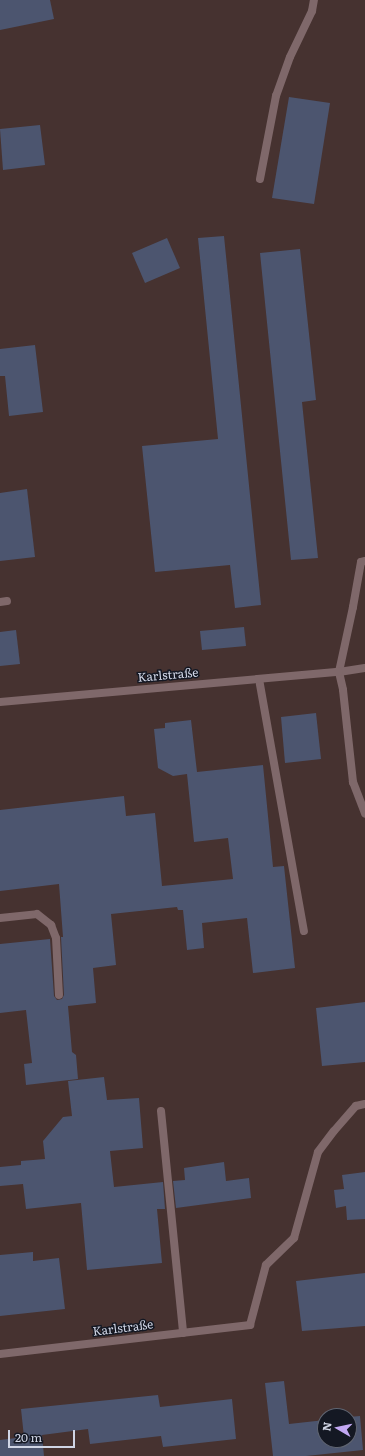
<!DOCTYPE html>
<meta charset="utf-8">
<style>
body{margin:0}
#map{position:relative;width:365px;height:1456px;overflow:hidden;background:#272f47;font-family:Literata,serif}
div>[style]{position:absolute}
.industrial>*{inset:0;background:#463230}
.building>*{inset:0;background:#4c556f}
.service>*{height:8px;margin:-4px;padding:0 4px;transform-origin:4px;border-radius:4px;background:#7f686a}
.minor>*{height:8px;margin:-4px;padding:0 4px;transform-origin:4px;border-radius:4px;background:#7f686a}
span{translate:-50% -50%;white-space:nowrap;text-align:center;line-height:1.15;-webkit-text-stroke:3px #141823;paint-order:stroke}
.street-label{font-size:12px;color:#d0d5e5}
.north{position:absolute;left:317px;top:1408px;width:40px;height:40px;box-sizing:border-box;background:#141823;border:1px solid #5f6471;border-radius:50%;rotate:279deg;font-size:11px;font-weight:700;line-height:16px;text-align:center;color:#d0d5e5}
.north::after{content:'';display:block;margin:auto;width:14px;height:18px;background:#c2a8f3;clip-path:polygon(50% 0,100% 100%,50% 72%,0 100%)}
.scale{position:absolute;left:8px;top:1430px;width:67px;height:18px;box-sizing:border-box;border:2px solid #d0d5e5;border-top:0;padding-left:5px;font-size:12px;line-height:14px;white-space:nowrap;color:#d0d5e5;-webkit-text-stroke:3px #141823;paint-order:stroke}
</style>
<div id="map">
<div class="industrial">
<i style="clip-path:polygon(evenodd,0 0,365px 0,365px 1456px,0 1456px,0 0,325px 1416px,349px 1416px,349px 1440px,325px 1440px,325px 1416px)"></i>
</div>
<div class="building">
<i style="clip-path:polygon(0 0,50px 0,54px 19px,0 30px)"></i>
<i style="clip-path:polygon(289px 97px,330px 103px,314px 204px,272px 198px)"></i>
<i style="clip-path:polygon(40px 125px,45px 165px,3px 170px,0 129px)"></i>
<i style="clip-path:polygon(224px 236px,261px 605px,235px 608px,230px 565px,155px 572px,142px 446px,218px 439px,198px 238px)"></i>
<i style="clip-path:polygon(167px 238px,180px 268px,145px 283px,132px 253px)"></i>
<i style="clip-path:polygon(300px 249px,316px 400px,302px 402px,318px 558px,291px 560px,260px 253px)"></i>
<i style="clip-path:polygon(35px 345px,43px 412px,9px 416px,5px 376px,0 376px,0 349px)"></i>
<i style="clip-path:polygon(27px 489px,35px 557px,0 561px,0 493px)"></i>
<i style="clip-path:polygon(244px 627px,246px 646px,202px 650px,200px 631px)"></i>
<i style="clip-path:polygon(16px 630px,20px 664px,0 666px,0 632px)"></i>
<i style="clip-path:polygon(316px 713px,321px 759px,285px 763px,281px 717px)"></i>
<i style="clip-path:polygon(191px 720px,197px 772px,263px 765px,273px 867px,284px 866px,295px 968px,253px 973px,247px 918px,202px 923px,204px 948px,187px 950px,183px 910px,178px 910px,177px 907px,111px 914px,116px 965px,93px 968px,96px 1003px,68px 1006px,72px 1052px,76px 1055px,78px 1079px,26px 1085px,24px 1064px,32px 1063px,26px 1010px,0 1013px,0 944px,50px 939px,54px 996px,57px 1000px,62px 999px,64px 995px,61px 937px,63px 937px,59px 884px,0 891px,0 810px,124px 796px,126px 816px,155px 813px,162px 886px,233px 879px,228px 838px,194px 842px,187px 774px,173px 776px,158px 768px,154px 729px,165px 728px,165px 723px)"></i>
<i style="clip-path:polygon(365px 1002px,365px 1062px,322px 1066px,316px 1008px)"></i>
<i style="clip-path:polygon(104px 1077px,107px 1100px,139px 1098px,143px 1148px,110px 1151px,114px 1187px,163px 1182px,165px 1209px,157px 1209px,162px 1263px,87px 1270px,81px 1203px,26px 1209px,23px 1184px,0 1186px,0 1167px,21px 1165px,21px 1161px,45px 1159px,43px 1141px,63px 1117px,72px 1116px,68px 1081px)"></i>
<i style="clip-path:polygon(224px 1162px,226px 1181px,249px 1178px,251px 1198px,176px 1208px,173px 1181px,185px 1180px,184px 1168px)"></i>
<i style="clip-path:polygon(365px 1172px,365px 1219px,347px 1220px,346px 1206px,336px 1208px,334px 1190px,344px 1189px,342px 1175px)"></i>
<i style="clip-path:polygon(33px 1252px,33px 1261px,59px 1258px,65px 1309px,0 1316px,0 1255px)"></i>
<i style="clip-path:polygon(365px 1273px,365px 1326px,302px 1331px,296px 1281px)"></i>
<i style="clip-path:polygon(284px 1381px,289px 1424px,325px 1420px,325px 1440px,349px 1440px,349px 1417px,360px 1416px,363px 1450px,306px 1456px,273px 1456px,265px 1383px)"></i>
<i style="clip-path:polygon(158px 1395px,160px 1407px,232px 1399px,236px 1439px,163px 1447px,161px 1436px,90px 1444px,88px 1429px,42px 1435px,44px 1456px,0 1456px,0 1440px,24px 1437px,21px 1409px)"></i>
</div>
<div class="service">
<i style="left:260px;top:179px;width:85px;rotate:-79.1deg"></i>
<i style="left:276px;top:96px;width:41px;rotate:-70.3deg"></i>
<i style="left:290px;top:57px;width:51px;rotate:-64.4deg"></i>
<i style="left:312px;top:11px;width:11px;rotate:-80deg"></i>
<i style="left:365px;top:561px;width:4px;rotate:166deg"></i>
<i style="left:361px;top:562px;width:46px;rotate:100.1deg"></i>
<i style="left:353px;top:607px;width:66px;rotate:102.2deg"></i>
<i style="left:339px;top:672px;width:18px;rotate:77deg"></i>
<i style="left:343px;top:690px;width:93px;rotate:83.8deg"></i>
<i style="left:353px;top:782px;width:34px;rotate:69deg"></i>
<i style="left:0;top:602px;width:7px;rotate:-8deg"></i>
<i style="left:339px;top:672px;width:26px;rotate:-9deg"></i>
<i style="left:259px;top:679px;width:256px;rotate:79.9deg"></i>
<i style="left:0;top:918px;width:37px;rotate:-6deg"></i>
<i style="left:37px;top:914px;width:18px;rotate:38deg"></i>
<i style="left:51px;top:925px;width:14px;rotate:69deg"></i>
<i style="left:56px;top:938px;width:57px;rotate:87deg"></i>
<i style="left:161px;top:1111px;width:223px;rotate:84.3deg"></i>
<i style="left:250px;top:1325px;width:62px;rotate:-75.1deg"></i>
<i style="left:266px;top:1265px;width:39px;rotate:-44deg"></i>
<i style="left:294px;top:1238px;width:89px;rotate:-74.4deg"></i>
<i style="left:318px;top:1152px;width:26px;rotate:-53deg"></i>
<i style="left:334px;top:1131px;width:33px;rotate:-49deg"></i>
<i style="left:356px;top:1106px;width:9px;rotate:-13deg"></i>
</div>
<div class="minor">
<i style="left:0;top:702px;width:340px;rotate:-5.1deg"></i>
<i style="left:0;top:1354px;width:252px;rotate:-6.6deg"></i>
</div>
<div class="street-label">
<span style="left:168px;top:675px;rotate:-5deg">Karlstraße</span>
<span style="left:123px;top:1328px;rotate:-7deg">Karlstraße</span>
</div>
<div class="north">N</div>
<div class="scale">20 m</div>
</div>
